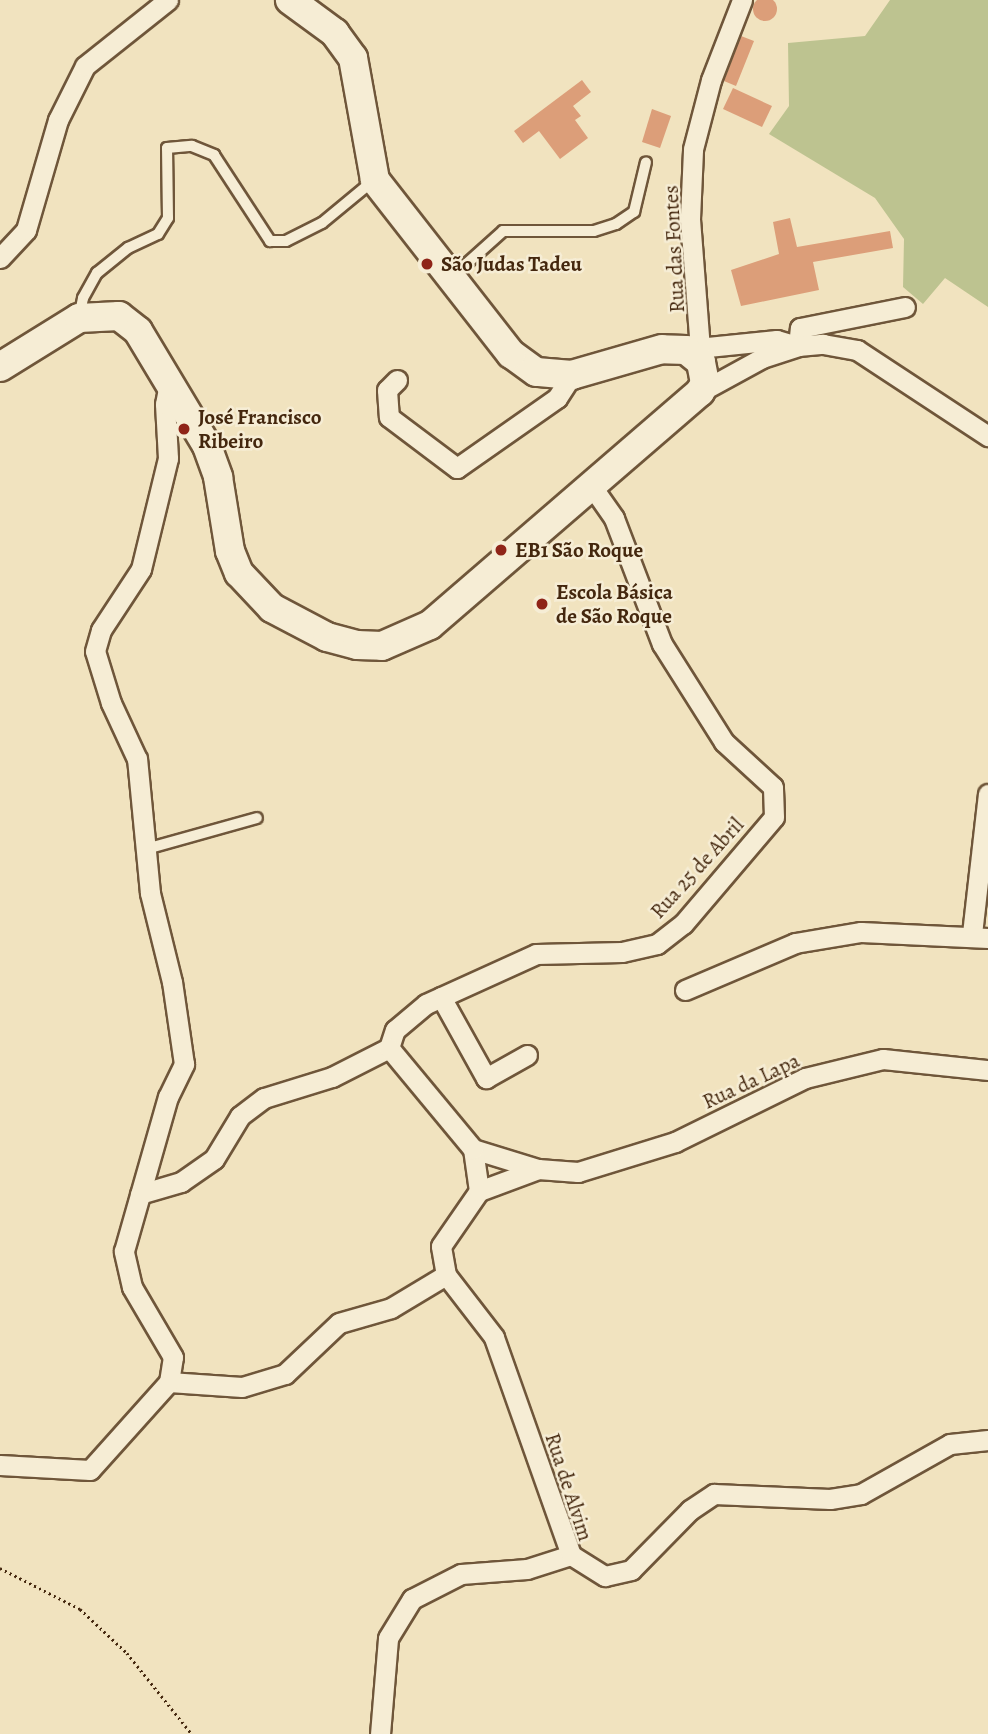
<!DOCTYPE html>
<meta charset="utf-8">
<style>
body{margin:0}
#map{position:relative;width:988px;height:1734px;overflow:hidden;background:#f1e3bf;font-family:Alegreya,serif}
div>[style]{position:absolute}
.green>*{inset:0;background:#bdc390}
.building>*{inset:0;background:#dc9e79}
.round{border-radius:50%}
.path>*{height:2.5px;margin-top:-1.25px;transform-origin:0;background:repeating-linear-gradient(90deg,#44270e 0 2px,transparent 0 5.5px)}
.roads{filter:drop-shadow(2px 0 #6f563a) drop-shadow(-2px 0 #6f563a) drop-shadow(0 2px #6f563a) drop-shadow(0 -2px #6f563a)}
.lane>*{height:10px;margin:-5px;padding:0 5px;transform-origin:5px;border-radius:5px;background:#f6edd5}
.street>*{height:19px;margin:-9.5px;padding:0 9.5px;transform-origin:9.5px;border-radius:9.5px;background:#f6edd5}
.secondary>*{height:28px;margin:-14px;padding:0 14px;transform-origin:14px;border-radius:14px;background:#f6edd5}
.dots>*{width:19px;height:19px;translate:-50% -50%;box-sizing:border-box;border:4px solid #f6edd5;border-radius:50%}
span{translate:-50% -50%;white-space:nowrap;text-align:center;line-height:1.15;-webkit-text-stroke:5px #f6edd5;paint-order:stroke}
.street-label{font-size:21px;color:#44270e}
.poi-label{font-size:21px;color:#44270e;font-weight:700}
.left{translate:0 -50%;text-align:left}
</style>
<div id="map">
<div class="green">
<i style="clip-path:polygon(890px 0,988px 0,988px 307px,945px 278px,923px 304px,903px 287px,904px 239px,875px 198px,769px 134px,789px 106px,788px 43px,865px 36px)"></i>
</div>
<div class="building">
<i class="round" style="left:753px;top:-3px;width:24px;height:24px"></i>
<i style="clip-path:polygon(741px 36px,754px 41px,736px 86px,724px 81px)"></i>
<i style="clip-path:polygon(582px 80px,591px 92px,573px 106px,581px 116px,575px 120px,588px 138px,560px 159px,539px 131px,523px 143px,514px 131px)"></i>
<i style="clip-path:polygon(733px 88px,772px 106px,762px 127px,723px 109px)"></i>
<i style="clip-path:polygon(652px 109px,671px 116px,660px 148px,642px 142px)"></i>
<i style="clip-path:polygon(790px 218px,797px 247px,890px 231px,893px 248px,813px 262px,819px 290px,741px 306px,731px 270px,779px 254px,773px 222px)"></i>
</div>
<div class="path">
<i style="left:0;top:1568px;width:90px;rotate:27.1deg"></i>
<i style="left:80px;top:1609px;width:64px;rotate:43.1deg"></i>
<i style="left:127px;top:1653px;width:104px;rotate:51.3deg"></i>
</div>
<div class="roads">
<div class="lane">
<i style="left:454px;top:275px;width:66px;rotate:-41.9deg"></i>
<i style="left:503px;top:231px;width:91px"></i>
<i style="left:594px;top:231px;width:23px;rotate:-18deg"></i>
<i style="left:616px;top:224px;width:22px;rotate:-34deg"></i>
<i style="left:634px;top:212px;width:51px;rotate:-76.5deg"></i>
<i style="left:79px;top:317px;width:19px;rotate:-78deg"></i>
<i style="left:83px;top:298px;width:29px;rotate:-61deg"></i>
<i style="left:97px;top:273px;width:40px;rotate:-39deg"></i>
<i style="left:128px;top:248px;width:33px;rotate:-25deg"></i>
<i style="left:158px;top:234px;width:19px;rotate:-58deg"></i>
<i style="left:168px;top:218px;width:70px;rotate:-90.8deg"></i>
<i style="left:167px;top:148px;width:25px;rotate:-5deg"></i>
<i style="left:192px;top:146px;width:24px;rotate:22deg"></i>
<i style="left:214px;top:155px;width:103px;rotate:56.9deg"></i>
<i style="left:270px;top:241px;width:16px"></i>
<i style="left:286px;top:241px;width:40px;rotate:-26.6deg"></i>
<i style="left:322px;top:223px;width:67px;rotate:-39.6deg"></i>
<i style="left:146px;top:849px;width:115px;rotate:-15.6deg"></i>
</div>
<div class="street">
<i style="left:0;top:258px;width:38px;rotate:-47deg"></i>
<i style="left:26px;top:230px;width:115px;rotate:-73.8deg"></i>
<i style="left:58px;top:120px;width:60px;rotate:-63.4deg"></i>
<i style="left:85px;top:66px;width:106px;rotate:-38.5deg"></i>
<i style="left:798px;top:346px;width:18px;rotate:-84deg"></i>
<i style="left:800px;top:328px;width:107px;rotate:-11.3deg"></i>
<i style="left:688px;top:349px;width:89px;rotate:-5.8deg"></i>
<i style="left:777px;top:340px;width:21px;rotate:17deg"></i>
<i style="left:701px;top:362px;width:143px;rotate:-94.4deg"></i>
<i style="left:690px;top:219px;width:70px;rotate:-87.5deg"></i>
<i style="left:693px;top:149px;width:71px;rotate:-75.4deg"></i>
<i style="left:711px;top:80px;width:86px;rotate:-68.8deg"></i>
<i style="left:397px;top:380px;width:14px;rotate:135deg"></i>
<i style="left:387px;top:390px;width:27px;rotate:86deg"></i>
<i style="left:389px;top:417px;width:85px;rotate:36.9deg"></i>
<i style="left:457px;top:468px;width:122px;rotate:-35deg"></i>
<i style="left:557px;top:398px;width:27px;rotate:-57deg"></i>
<i style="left:700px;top:392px;width:71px;rotate:-28.7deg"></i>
<i style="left:762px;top:358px;width:38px;rotate:-18deg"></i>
<i style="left:798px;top:346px;width:25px;rotate:-5deg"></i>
<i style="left:823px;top:344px;width:35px;rotate:10deg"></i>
<i style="left:857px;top:350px;width:157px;rotate:33.3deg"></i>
<i style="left:972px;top:934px;width:141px;rotate:-83.5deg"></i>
<i style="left:685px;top:990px;width:120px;rotate:-23.1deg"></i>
<i style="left:795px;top:943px;width:67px;rotate:-9.5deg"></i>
<i style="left:861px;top:932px;width:127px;rotate:2.7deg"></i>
<i style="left:441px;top:997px;width:93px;rotate:60.9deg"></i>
<i style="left:486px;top:1078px;width:47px;rotate:-29.3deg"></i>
<i style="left:473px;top:1149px;width:68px;rotate:17.1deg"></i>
<i style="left:538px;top:1169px;width:40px;rotate:4.3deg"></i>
<i style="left:578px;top:1172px;width:102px;rotate:-17.2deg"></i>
<i style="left:675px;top:1142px;width:145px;rotate:-26.2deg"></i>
<i style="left:805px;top:1078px;width:80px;rotate:-13.7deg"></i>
<i style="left:883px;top:1059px;width:106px;rotate:6deg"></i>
<i style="left:479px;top:1191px;width:63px;rotate:-20.4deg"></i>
<i style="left:140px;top:1194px;width:43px;rotate:-16.3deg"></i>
<i style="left:181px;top:1182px;width:40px;rotate:-34.9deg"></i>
<i style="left:214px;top:1159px;width:50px;rotate:-58.8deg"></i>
<i style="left:240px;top:1116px;width:30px;rotate:-37deg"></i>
<i style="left:264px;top:1098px;width:71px;rotate:-17.2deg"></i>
<i style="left:332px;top:1077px;width:64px;rotate:-27deg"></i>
<i style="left:389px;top:1048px;width:19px;rotate:-72deg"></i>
<i style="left:395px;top:1030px;width:40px;rotate:-40deg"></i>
<i style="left:426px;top:1004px;width:121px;rotate:-24.4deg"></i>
<i style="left:536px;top:954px;width:86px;rotate:-1.3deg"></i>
<i style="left:622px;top:952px;width:36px;rotate:-13deg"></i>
<i style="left:657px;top:944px;width:33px;rotate:-38deg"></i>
<i style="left:683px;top:924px;width:140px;rotate:-49.6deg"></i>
<i style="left:774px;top:817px;width:30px;rotate:-92deg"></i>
<i style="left:773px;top:787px;width:67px;rotate:-137.4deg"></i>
<i style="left:724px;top:742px;width:116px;rotate:-122.3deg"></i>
<i style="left:662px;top:644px;width:135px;rotate:-110.9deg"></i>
<i style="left:614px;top:518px;width:38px;rotate:-125deg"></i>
<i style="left:169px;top:1382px;width:73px;rotate:3.9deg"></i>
<i style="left:242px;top:1387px;width:45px;rotate:-16.8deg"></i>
<i style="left:285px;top:1374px;width:74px;rotate:-43.4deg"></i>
<i style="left:339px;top:1323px;width:54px;rotate:-16.1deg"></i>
<i style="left:391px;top:1308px;width:64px;rotate:-31deg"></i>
<i style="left:0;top:1465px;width:90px;rotate:3.2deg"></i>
<i style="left:90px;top:1470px;width:118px;rotate:-48.1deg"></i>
<i style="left:169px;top:1382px;width:25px;rotate:-81deg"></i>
<i style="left:173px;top:1357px;width:81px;rotate:-120.4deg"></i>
<i style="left:132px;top:1287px;width:37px;rotate:-103deg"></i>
<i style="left:124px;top:1251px;width:160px;rotate:-74.1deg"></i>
<i style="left:168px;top:1097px;width:37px;rotate:-64deg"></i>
<i style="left:184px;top:1064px;width:83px;rotate:-98.3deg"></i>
<i style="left:172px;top:982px;width:92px;rotate:-103.9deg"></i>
<i style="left:150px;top:893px;width:135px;rotate:-95.5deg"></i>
<i style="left:137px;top:759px;width:62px;rotate:-114.9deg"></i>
<i style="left:111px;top:703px;width:54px;rotate:-107.1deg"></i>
<i style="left:95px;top:651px;width:22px;rotate:-74deg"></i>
<i style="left:101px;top:630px;width:73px;rotate:-56.7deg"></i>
<i style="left:141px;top:569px;width:114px;rotate:-76.3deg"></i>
<i style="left:168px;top:458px;width:54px;rotate:-93.2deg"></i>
<i style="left:165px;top:404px;width:25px;rotate:-79deg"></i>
<i style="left:571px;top:1555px;width:40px;rotate:32deg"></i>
<i style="left:605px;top:1576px;width:27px;rotate:-13deg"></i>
<i style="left:631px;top:1570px;width:84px;rotate:-45.5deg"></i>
<i style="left:690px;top:1510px;width:29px;rotate:-34deg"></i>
<i style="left:714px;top:1494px;width:116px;rotate:2.5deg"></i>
<i style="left:830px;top:1499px;width:31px;rotate:-9deg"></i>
<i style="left:861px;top:1494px;width:102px;rotate:-29.3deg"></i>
<i style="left:950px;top:1444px;width:38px;rotate:-6deg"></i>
<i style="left:380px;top:1734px;width:96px;rotate:-85.2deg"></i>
<i style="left:388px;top:1638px;width:46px;rotate:-58.4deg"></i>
<i style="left:412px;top:1599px;width:55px;rotate:-27deg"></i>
<i style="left:461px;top:1574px;width:66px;rotate:-4.3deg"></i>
<i style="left:527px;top:1569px;width:46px;rotate:-17.7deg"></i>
<i style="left:571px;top:1555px;width:231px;rotate:-109.5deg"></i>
<i style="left:494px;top:1337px;width:78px;rotate:-127.7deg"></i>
<i style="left:446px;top:1275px;width:29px;rotate:-100deg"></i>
<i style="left:441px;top:1246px;width:67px;rotate:-55.4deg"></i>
<i style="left:479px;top:1191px;width:42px;rotate:-98.1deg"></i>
<i style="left:473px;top:1149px;width:131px;rotate:-129.7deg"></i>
</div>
<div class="secondary">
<i style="left:0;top:367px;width:93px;rotate:-31.8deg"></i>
<i style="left:79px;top:318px;width:40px;rotate:-2.9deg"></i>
<i style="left:119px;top:316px;width:24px;rotate:38deg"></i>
<i style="left:138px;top:331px;width:134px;rotate:59deg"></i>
<i style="left:207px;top:446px;width:33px;rotate:70deg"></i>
<i style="left:218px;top:477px;width:75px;rotate:80.8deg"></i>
<i style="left:230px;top:551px;width:24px;rotate:68deg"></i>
<i style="left:239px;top:573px;width:48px;rotate:46.7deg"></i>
<i style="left:272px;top:608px;width:62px;rotate:27.8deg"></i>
<i style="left:327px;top:637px;width:31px;rotate:15deg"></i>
<i style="left:357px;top:645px;width:25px;rotate:2deg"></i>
<i style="left:382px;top:646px;width:52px;rotate:-23.6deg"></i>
<i style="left:430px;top:625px;width:357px;rotate:-40.8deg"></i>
<i style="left:700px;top:392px;width:10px;rotate:-61deg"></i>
<i style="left:705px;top:383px;width:21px;rotate:-101deg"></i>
<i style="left:701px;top:362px;width:19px;rotate:-141deg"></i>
<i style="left:686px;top:350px;width:24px;rotate:-178deg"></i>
<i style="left:662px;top:349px;width:94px;rotate:163.9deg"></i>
<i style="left:572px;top:375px;width:36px;rotate:-175deg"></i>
<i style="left:536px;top:372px;width:31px;rotate:-144deg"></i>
<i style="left:511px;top:354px;width:221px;rotate:-128deg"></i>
<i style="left:375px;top:180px;width:124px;rotate:-100.2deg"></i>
<i style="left:353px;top:58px;width:31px;rotate:-126deg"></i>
<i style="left:335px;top:33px;width:56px;rotate:-143.7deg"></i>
</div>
</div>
<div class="dots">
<i style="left:427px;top:264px;background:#8f2418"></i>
<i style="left:184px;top:429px;background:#8f2418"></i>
<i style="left:501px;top:550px;background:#8f2418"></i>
<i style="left:542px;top:604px;background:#8f2418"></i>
</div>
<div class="street-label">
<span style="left:674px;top:249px;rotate:-93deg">Rua das Fontes</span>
<span style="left:697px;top:868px;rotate:-48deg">Rua 25 de Abril</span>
<span style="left:751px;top:1081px;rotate:-25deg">Rua da Lapa</span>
<span style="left:569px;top:1487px;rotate:72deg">Rua de Alvim</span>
</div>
<div class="poi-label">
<span class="left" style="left:441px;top:264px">São Judas Tadeu</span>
<span class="left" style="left:198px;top:429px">José Francisco<br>Ribeiro</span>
<span class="left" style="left:515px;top:550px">EB1 São Roque</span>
<span class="left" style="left:556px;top:604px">Escola Básica<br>de São Roque</span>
</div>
</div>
